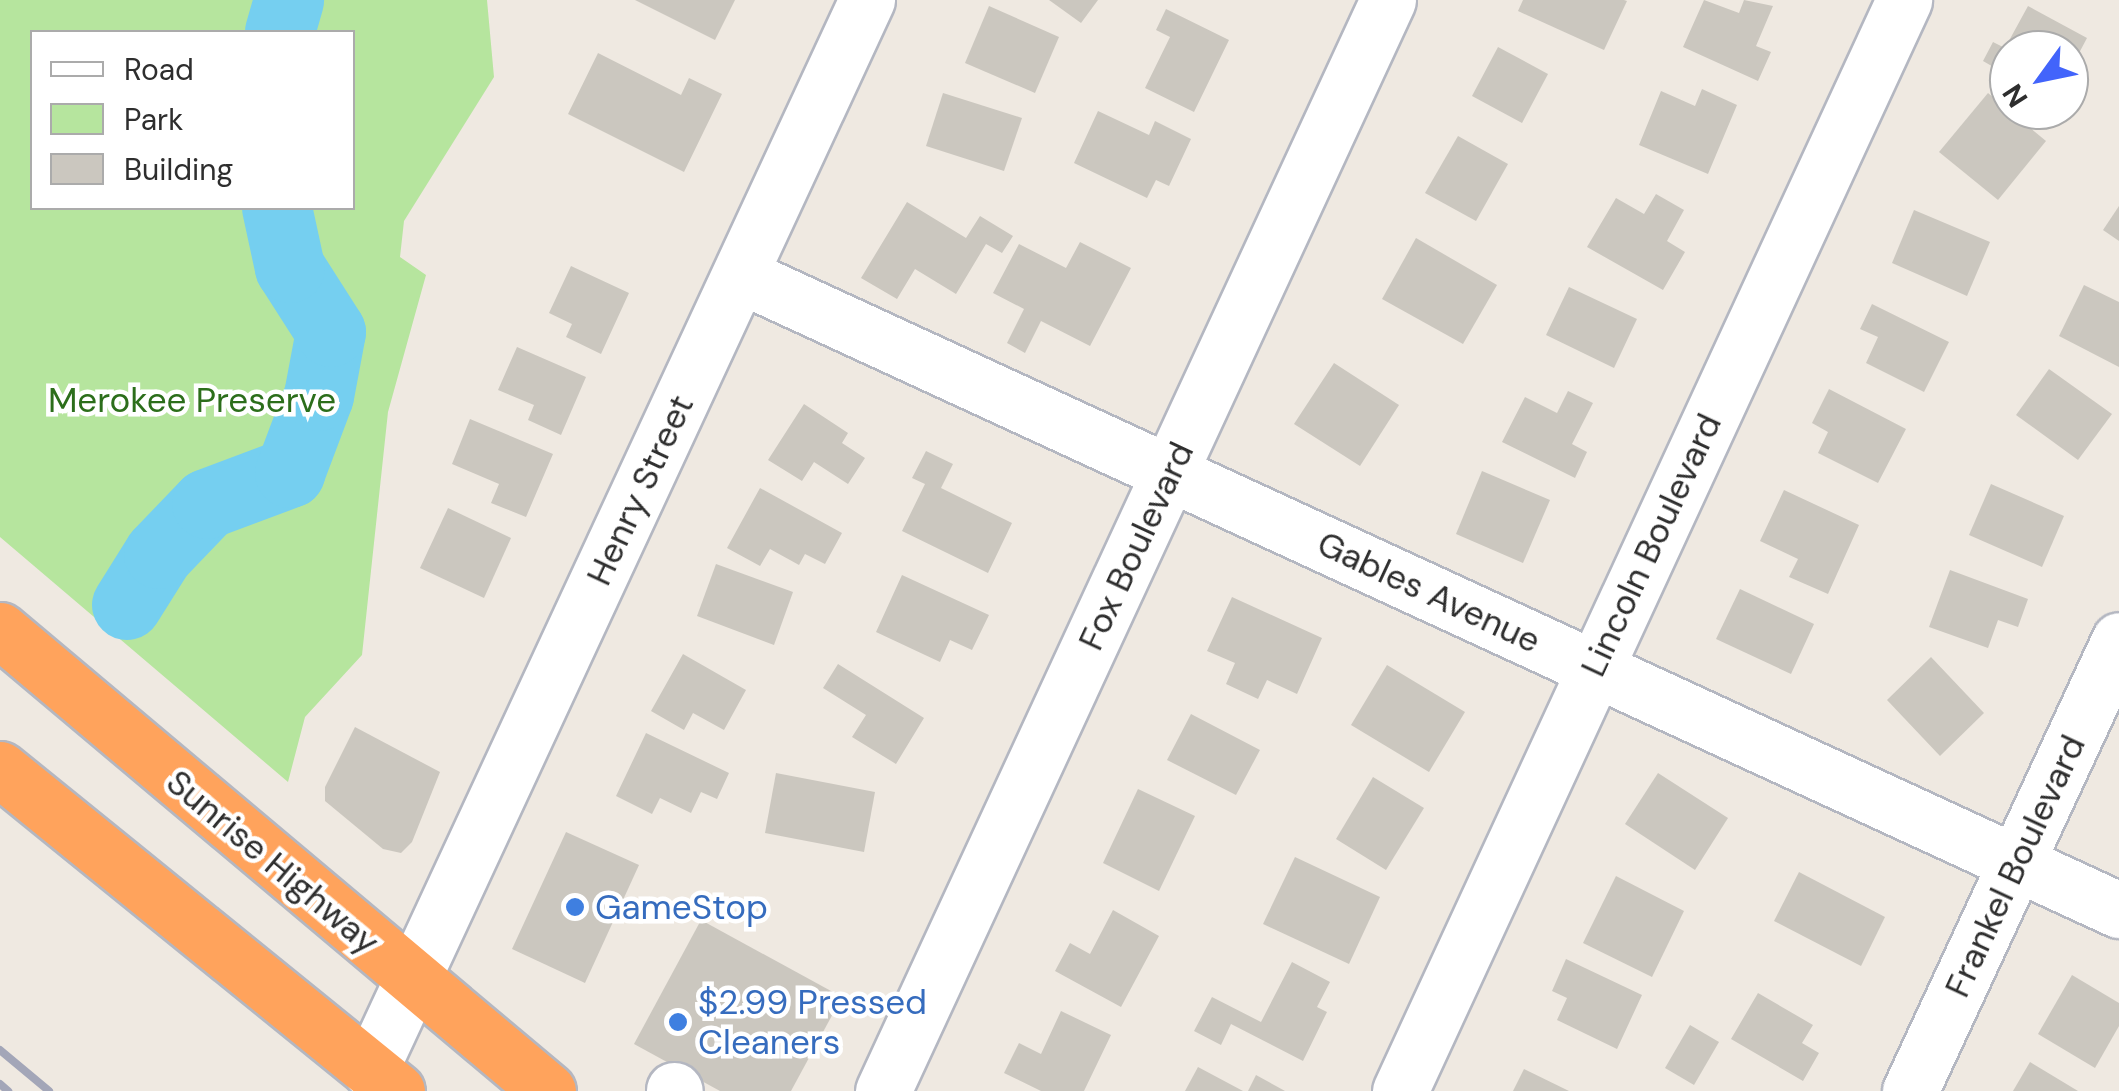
<!DOCTYPE html>
<style>
body{margin:0}
#map{position:relative;width:2119px;height:1091px;overflow:hidden;background:#efe9e1;font-family:"DM Sans",sans-serif}
div>[style]{position:absolute}
.green>*{inset:0;background:#b6e59e}
.river>*{height:70px;margin:-35px;padding:0 35px;transform-origin:35px;border-radius:35px;background:#75cff0}
.building>*{inset:0;background:#cbc7bf}
.roads{filter:drop-shadow(2px 0 #b4b7c1) drop-shadow(-2px 0 #b4b7c1) drop-shadow(0 2px #b4b7c1) drop-shadow(0 -2px #b4b7c1)}
.minor>*{height:55px;margin:-27.5px;padding:0 27.5px;transform-origin:27.5px;border-radius:27.5px;background:#fff}
.highway>*{height:55px;margin:-27.5px;padding:0 27.5px;transform-origin:27.5px;border-radius:27.5px;background:#ffa35c}
.rail>*{height:8px;margin:-4px;padding:0 4px;transform-origin:4px;border-radius:4px;background:#a3a6b8}
.dots>*{width:28px;height:28px;translate:-50% -50%;box-sizing:border-box;border:5px solid #fff;border-radius:50%}
span{translate:-50% -50%;white-space:nowrap;text-align:center;line-height:1.15;-webkit-text-stroke:9px #fff;paint-order:stroke}
.park-label{font-size:35px;color:#2c6e1b}
.street-label{font-size:35px;color:#2e2e2e}
.shop-label{font-size:35px;color:#366cbe}
.left{translate:0 -50%;text-align:left}
.legend{position:absolute;left:30px;top:30px;width:325px;height:180px;box-sizing:border-box;background:#fff;border:2px solid #ababab;margin:0;padding:12px 18px;list-style:none;font-size:30px;color:#2e2e2e}
.legend li{display:flex;align-items:center;gap:20px;height:50px}
.legend b{width:50px;border:2px solid #ababab}
.north{position:absolute;left:1989px;top:30px;width:100px;height:100px;box-sizing:border-box;background:#fff;border:2px solid #ababab;border-radius:50%;rotate:237deg;font-size:28px;font-weight:700;line-height:40px;text-align:center;color:#2e2e2e}
.north::after{content:'';display:block;margin:auto;width:35px;height:45px;background:#4264fb;clip-path:polygon(50% 0,100% 100%,50% 72%,0 100%)}
</style>
<div id="map">
<div class="green">
<i style="clip-path:polygon(evenodd,0 0,487px 0,494px 77px,404px 221px,400px 257px,426px 275px,388px 412px,362px 655px,305px 717px,288px 782px,0 537px,0 0,32px 32px,352px 32px,352px 208px,32px 208px,32px 32px)"></i>
</div>
<div class="river">
<i style="left:280px;top:32px;width:33px;rotate:-74deg"></i>
<i style="left:127px;top:605px;width:60px;rotate:-57.9deg"></i>
<i style="left:159px;top:554px;width:69px;rotate:-46.2deg"></i>
<i style="left:207px;top:504px;width:89px;rotate:-20.5deg"></i>
<i style="left:290px;top:473px;width:82px;rotate:-69.4deg"></i>
<i style="left:319px;top:396px;width:65px;rotate:-79.4deg"></i>
<i style="left:331px;top:332px;width:76px;rotate:-122.6deg"></i>
<i style="left:290px;top:268px;width:61px;rotate:-102.2deg"></i>
</div>
<div class="building">
<i style="clip-path:polygon(635px 0,735px 0,715px 40px)"></i>
<i style="clip-path:polygon(1049px 0,1098px 0,1081px 23px)"></i>
<i style="clip-path:polygon(1523px 0,1624px 0,1627px 1px,1604px 50px,1518px 11px)"></i>
<i style="clip-path:polygon(1704px 0,1739px 13px,1744px 0,1773px 6px,1756px 46px,1771px 52px,1758px 81px,1683px 47px)"></i>
<i style="clip-path:polygon(989px 6px,1059px 37px,1035px 93px,965px 63px)"></i>
<i style="clip-path:polygon(2028px 6px,2087px 38px,2069px 72px,2069px 50px,2009px 50px,2009px 76px,1983px 61px,1993px 42px,2005px 48px)"></i>
<i style="clip-path:polygon(1166px 9px,1229px 40px,1194px 112px,1145px 88px,1170px 37px,1156px 30px)"></i>
<i style="clip-path:polygon(1498px 47px,1548px 74px,1522px 123px,1472px 96px)"></i>
<i style="clip-path:polygon(598px 53px,681px 95px,689px 78px,722px 94px,684px 172px,568px 114px)"></i>
<i style="clip-path:polygon(1702px 89px,1737px 105px,1708px 174px,1639px 145px,1661px 91px,1695px 106px)"></i>
<i style="clip-path:polygon(943px 93px,1022px 118px,1004px 171px,926px 146px)"></i>
<i style="clip-path:polygon(1988px 93px,2046px 141px,1998px 200px,1939px 152px)"></i>
<i style="clip-path:polygon(1098px 111px,1149px 135px,1155px 121px,1191px 139px,1169px 186px,1156px 180px,1147px 198px,1074px 163px)"></i>
<i style="clip-path:polygon(1458px 136px,1508px 164px,1476px 221px,1425px 193px)"></i>
<i style="clip-path:polygon(1656px 194px,1684px 210px,1667px 241px,1685px 252px,1663px 290px,1587px 247px,1616px 198px,1644px 214px)"></i>
<i style="clip-path:polygon(907px 202px,966px 238px,980px 216px,1013px 236px,1002px 253px,986px 244px,956px 294px,915px 269px,897px 299px,861px 278px)"></i>
<i style="clip-path:polygon(2119px 206px,2119px 241px,2103px 230px)"></i>
<i style="clip-path:polygon(1914px 210px,1990px 242px,1967px 296px,1892px 263px)"></i>
<i style="clip-path:polygon(1416px 238px,1497px 285px,1463px 344px,1382px 299px)"></i>
<i style="clip-path:polygon(1080px 242px,1131px 268px,1090px 346px,1041px 321px,1025px 353px,1007px 343px,1024px 309px,993px 293px,1019px 244px,1066px 268px)"></i>
<i style="clip-path:polygon(571px 266px,629px 293px,601px 354px,566px 337px,572px 324px,549px 313px)"></i>
<i style="clip-path:polygon(2084px 285px,2119px 302px,2119px 367px,2059px 336px)"></i>
<i style="clip-path:polygon(1569px 287px,1637px 319px,1614px 368px,1546px 335px)"></i>
<i style="clip-path:polygon(1872px 304px,1949px 342px,1924px 392px,1866px 363px,1878px 337px,1860px 329px)"></i>
<i style="clip-path:polygon(517px 347px,586px 377px,561px 435px,528px 420px,534px 405px,498px 390px)"></i>
<i style="clip-path:polygon(1334px 363px,1399px 405px,1360px 466px,1294px 424px)"></i>
<i style="clip-path:polygon(2049px 369px,2112px 414px,2078px 460px,2016px 415px)"></i>
<i style="clip-path:polygon(1829px 389px,1906px 429px,1878px 483px,1818px 453px,1828px 432px,1812px 423px)"></i>
<i style="clip-path:polygon(1568px 391px,1593px 403px,1572px 444px,1587px 452px,1575px 478px,1502px 442px,1525px 397px,1557px 413px)"></i>
<i style="clip-path:polygon(804px 404px,848px 433px,842px 443px,865px 458px,848px 484px,814px 462px,802px 481px,768px 460px)"></i>
<i style="clip-path:polygon(470px 419px,553px 454px,526px 517px,491px 503px,499px 484px,452px 464px)"></i>
<i style="clip-path:polygon(926px 451px,953px 464px,941px 488px,1012px 523px,988px 573px,902px 531px,925px 484px,912px 478px)"></i>
<i style="clip-path:polygon(1482px 471px,1550px 500px,1523px 563px,1456px 534px)"></i>
<i style="clip-path:polygon(1991px 484px,2064px 516px,2042px 567px,1969px 535px)"></i>
<i style="clip-path:polygon(760px 488px,842px 533px,825px 564px,805px 554px,799px 565px,770px 549px,760px 566px,727px 548px)"></i>
<i style="clip-path:polygon(1784px 490px,1859px 525px,1828px 594px,1789px 577px,1798px 559px,1760px 541px)"></i>
<i style="clip-path:polygon(448px 508px,511px 538px,484px 598px,420px 568px)"></i>
<i style="clip-path:polygon(716px 564px,793px 592px,774px 645px,697px 616px)"></i>
<i style="clip-path:polygon(1950px 570px,2028px 599px,2018px 627px,1998px 620px,1988px 648px,1929px 627px)"></i>
<i style="clip-path:polygon(902px 575px,989px 615px,972px 650px,950px 640px,940px 662px,876px 632px)"></i>
<i style="clip-path:polygon(1740px 589px,1814px 624px,1791px 674px,1716px 639px)"></i>
<i style="clip-path:polygon(1232px 597px,1322px 638px,1297px 694px,1267px 680px,1258px 699px,1226px 684px,1235px 663px,1207px 651px)"></i>
<i style="clip-path:polygon(683px 654px,746px 690px,724px 730px,693px 713px,684px 730px,651px 711px)"></i>
<i style="clip-path:polygon(1931px 657px,1984px 713px,1940px 756px,1887px 700px)"></i>
<i style="clip-path:polygon(838px 664px,924px 718px,896px 764px,852px 737px,866px 715px,823px 688px)"></i>
<i style="clip-path:polygon(1387px 665px,1465px 712px,1429px 772px,1351px 725px)"></i>
<i style="clip-path:polygon(1191px 714px,1260px 750px,1236px 795px,1167px 760px)"></i>
<i style="clip-path:polygon(355px 727px,440px 772px,412px 842px,401px 853px,383px 849px,325px 801px,325px 787px)"></i>
<i style="clip-path:polygon(646px 733px,729px 773px,717px 799px,701px 792px,691px 813px,660px 798px,652px 814px,616px 796px)"></i>
<i style="clip-path:polygon(776px 773px,875px 792px,864px 852px,765px 833px)"></i>
<i style="clip-path:polygon(1658px 773px,1728px 818px,1695px 870px,1625px 824px)"></i>
<i style="clip-path:polygon(1373px 777px,1424px 808px,1386px 870px,1336px 839px)"></i>
<i style="clip-path:polygon(1138px 789px,1195px 816px,1159px 891px,1103px 863px)"></i>
<i style="clip-path:polygon(566px 832px,639px 865px,585px 983px,512px 949px)"></i>
<i style="clip-path:polygon(1295px 857px,1380px 897px,1349px 964px,1263px 924px)"></i>
<i style="clip-path:polygon(1799px 872px,1885px 917px,1861px 966px,1774px 921px)"></i>
<i style="clip-path:polygon(1616px 876px,1684px 911px,1652px 977px,1583px 943px)"></i>
<i style="clip-path:polygon(1113px 910px,1159px 936px,1121px 1007px,1055px 971px,1070px 943px,1090px 954px)"></i>
<i style="clip-path:polygon(701px 920px,842px 997px,791px 1091px,720px 1091px,634px 1044px)"></i>
<i style="clip-path:polygon(1566px 959px,1642px 995px,1617px 1049px,1557px 1020px,1567px 998px,1552px 991px)"></i>
<i style="clip-path:polygon(1292px 962px,1330px 982px,1317px 1007px,1327px 1012px,1303px 1061px,1231px 1024px,1221px 1045px,1194px 1031px,1212px 997px,1261px 1022px)"></i>
<i style="clip-path:polygon(2072px 975px,2119px 1003px,2119px 1026px,2095px 1068px,2038px 1034px)"></i>
<i style="clip-path:polygon(1758px 993px,1813px 1025px,1802px 1043px,1819px 1053px,1803px 1081px,1731px 1039px)"></i>
<i style="clip-path:polygon(1061px 1011px,1111px 1035px,1084px 1091px,1041px 1091px,1004px 1073px,1019px 1043px,1041px 1054px)"></i>
<i style="clip-path:polygon(1690px 1025px,1719px 1042px,1694px 1085px,1665px 1068px)"></i>
<i style="clip-path:polygon(2030px 1062px,2078px 1091px,2013px 1091px)"></i>
<i style="clip-path:polygon(1198px 1067px,1243px 1091px,1185px 1091px)"></i>
<i style="clip-path:polygon(1524px 1069px,1569px 1091px,1513px 1091px)"></i>
<i style="clip-path:polygon(1256px 1075px,1285px 1091px,1248px 1091px)"></i>
</div>
<div class="roads">
<div class="minor">
<i style="left:740px;top:275px;width:1518px;rotate:24.73deg"></i>
<i style="left:370px;top:1070px;width:1180px;rotate:-65.09deg"></i>
<i style="left:674px;top:1090px;width:1px;rotate:45deg"></i>
<i style="left:883px;top:1091px;width:1202px;rotate:-65.16deg"></i>
<i style="left:1400px;top:1091px;width:1202px;rotate:-65.2deg"></i>
<i style="left:1910px;top:1091px;width:497px;rotate:-65.1deg"></i>
</div>
<div class="highway">
<i style="left:0;top:630px;width:716px;rotate:40.07deg"></i>
<i style="left:0;top:769px;width:511px;rotate:39.04deg"></i>
</div>
</div>
<div class="rail">
<i style="left:0;top:1050px;width:64px;rotate:39.9deg"></i>
<i style="left:0;top:1084px;width:11px;rotate:41deg"></i>
</div>
<div class="dots">
<i style="left:575px;top:907px;background:#3f7fe0"></i>
<i style="left:678px;top:1022px;background:#3f7fe0"></i>
</div>
<div class="park-label">
<span style="left:192px;top:400px">Merokee Preserve</span>
</div>
<div class="street-label">
<span style="left:640px;top:490px;rotate:-65deg">Henry Street</span>
<span style="left:1651px;top:545px;rotate:-65deg">Lincoln Boulevard</span>
<span style="left:1136px;top:546px;rotate:-65deg">Fox Boulevard</span>
<span style="left:1429px;top:592px;rotate:25deg">Gables Avenue</span>
<span style="left:273px;top:862px;rotate:40deg">Sunrise Highway</span>
<span style="left:2015px;top:866px;rotate:-65deg">Frankel Boulevard</span>
</div>
<div class="shop-label">
<span class="left" style="left:595px;top:907px">GameStop</span>
<span class="left" style="left:698px;top:1022px">$2.99 Pressed<br>Cleaners</span>
</div>
<ul class="legend">
<li><b style="height:12px;background:#fff"></b>Road</li>
<li><b style="height:28px;background:#b6e59e"></b>Park</li>
<li><b style="height:28px;background:#cbc7bf"></b>Building</li>
</ul>
<div class="north">N</div>
</div>
